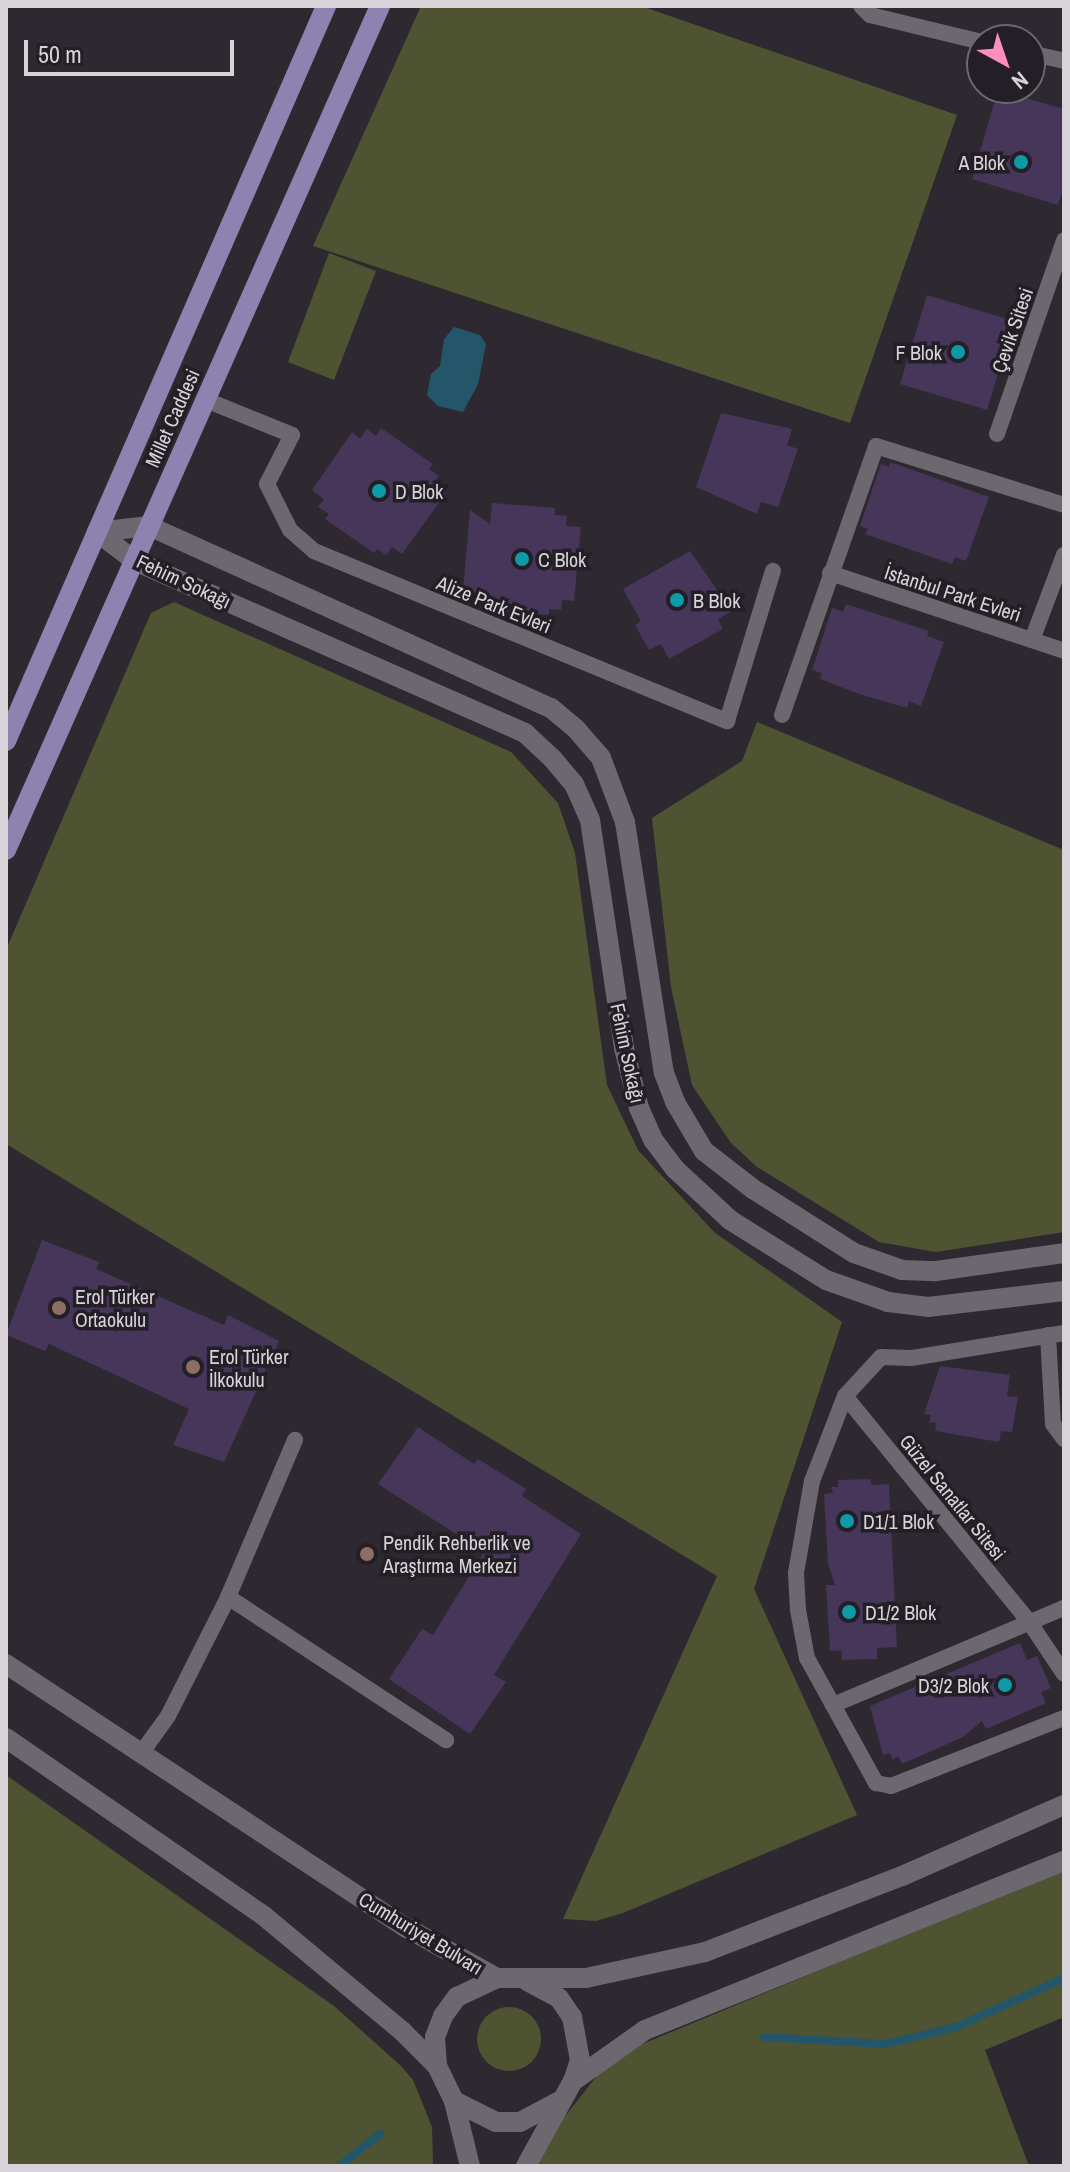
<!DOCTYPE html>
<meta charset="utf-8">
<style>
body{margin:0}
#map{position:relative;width:1070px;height:2172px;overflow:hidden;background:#2e2930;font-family:"Archivo Narrow",sans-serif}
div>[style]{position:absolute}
.green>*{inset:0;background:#4e5432}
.round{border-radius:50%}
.water>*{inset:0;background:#245669}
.stream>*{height:8px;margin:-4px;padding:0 4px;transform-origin:4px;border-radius:4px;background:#245669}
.building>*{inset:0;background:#45365a}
.service>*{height:16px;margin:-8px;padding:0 8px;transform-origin:8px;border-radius:8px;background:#6d676f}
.tertiary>*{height:20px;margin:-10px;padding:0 10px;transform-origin:10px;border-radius:10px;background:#6d676f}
.primary>*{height:20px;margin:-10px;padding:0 10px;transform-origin:10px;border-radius:10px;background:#8d83b0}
.dots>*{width:22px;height:22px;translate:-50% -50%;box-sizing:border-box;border:4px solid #241f26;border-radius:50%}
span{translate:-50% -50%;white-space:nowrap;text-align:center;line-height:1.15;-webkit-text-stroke:7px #241f26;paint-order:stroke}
.poi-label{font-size:20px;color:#d7d3d8}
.right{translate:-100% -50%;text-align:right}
.left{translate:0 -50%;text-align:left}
.street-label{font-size:20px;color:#d7d3d8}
.frame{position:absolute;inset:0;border:8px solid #d7d3d8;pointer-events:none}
.north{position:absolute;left:966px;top:24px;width:80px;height:80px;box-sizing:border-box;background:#241f26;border:2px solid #6c676d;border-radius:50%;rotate:140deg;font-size:22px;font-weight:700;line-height:32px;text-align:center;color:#d7d3d8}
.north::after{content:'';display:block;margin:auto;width:28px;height:36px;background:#fe8ebd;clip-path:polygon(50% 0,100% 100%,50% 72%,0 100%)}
.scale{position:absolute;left:24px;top:40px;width:210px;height:36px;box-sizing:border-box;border:4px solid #d7d3d8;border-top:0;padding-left:10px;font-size:24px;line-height:28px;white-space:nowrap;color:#d7d3d8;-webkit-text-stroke:6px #241f26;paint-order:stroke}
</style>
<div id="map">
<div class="green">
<i style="clip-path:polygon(421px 6px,641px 6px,957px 115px,850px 423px,313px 246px)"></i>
<i style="clip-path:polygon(329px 253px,376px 271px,334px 380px,288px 362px)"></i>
<i style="clip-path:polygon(174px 602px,511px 752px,558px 803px,575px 853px,607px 1085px,638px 1150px,714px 1232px,842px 1322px,754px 1589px,857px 1815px,623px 1913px,596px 1921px,563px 1919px,717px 1576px,6px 1144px,6px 950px,151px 613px)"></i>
<i style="clip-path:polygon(757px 722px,1064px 850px,1064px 1232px,936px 1252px,879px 1242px,757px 1167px,731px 1143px,692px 1085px,671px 987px,652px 818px,742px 761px)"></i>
<i style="clip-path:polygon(6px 1775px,334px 2006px,401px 2066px,413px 2080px,432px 2127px,433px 2166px,6px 2166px)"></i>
<i style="clip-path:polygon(1064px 1869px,1064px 2017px,985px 2050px,1029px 2166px,537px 2166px,558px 2125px,600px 2072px,640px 2045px)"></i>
<i class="round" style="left:477px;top:2007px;width:64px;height:64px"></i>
</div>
<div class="water">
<i style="clip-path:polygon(454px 327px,480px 335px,486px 344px,478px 384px,463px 412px,438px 406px,427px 395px,431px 374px,440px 366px,444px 339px)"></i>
</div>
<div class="stream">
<i style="left:764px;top:2037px;width:122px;rotate:3.3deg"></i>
<i style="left:886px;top:2044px;width:72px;rotate:-13.7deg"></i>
<i style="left:956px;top:2027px;width:119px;rotate:-24.4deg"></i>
<i style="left:339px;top:2166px;width:52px;rotate:-38deg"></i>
</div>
<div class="building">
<i style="clip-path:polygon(998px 90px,1064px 109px,1064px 186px,1058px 205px,972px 179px)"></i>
<i style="clip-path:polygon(927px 295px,1014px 321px,987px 410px,900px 384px)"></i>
<i style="clip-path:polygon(721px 413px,792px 429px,787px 445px,798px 449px,778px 507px,761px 502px,757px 514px,696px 487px)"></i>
<i style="clip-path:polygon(381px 428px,433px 464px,429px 469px,439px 476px,433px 484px,446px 493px,402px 554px,392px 547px,386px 555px,377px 549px,374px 553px,325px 519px,329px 514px,318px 507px,324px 499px,312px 490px,352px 432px,360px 439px,367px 429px,376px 436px)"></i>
<i style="clip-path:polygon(890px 462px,989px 497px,966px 561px,955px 557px,952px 564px,865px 534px,868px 529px,860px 526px,881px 464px,889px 467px)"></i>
<i style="clip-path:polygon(492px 503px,555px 508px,555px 515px,567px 516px,566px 526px,581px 527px,574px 601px,562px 600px,561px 610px,549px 609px,549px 615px,490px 610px,491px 604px,478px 603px,478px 593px,463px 592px,470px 510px,490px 524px)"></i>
<i style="clip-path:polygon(690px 551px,732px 611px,718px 619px,723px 629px,669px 659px,661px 644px,649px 650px,635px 625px,641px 621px,623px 589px)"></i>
<i style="clip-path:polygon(846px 604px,929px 631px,927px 636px,944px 642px,921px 706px,909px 701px,907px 708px,859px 694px,820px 679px,822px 673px,812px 670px,832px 608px,843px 612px)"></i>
<i style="clip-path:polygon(42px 1240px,99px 1262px,96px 1269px,224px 1325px,228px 1315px,279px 1341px,224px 1462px,173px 1445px,189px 1409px,49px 1344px,45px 1351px,6px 1335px)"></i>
<i style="clip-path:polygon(940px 1366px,1010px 1375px,1007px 1396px,1018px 1397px,1012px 1432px,1001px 1431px,999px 1442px,935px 1431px,936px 1422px,929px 1423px,931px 1415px,924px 1414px)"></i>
<i style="clip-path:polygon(418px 1427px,474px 1464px,478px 1459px,526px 1489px,522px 1496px,581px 1534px,494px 1675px,506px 1682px,470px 1734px,389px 1679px,422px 1629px,433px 1635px,484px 1552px,378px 1484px)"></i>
<i style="clip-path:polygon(870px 1479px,872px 1485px,889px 1484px,897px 1647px,877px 1648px,877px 1659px,842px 1660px,841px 1650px,830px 1651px,826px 1585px,835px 1585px,828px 1564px,824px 1494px,833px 1493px,831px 1487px,838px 1487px,838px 1480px)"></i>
<i style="clip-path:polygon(1020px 1643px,1027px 1660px,1037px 1656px,1051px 1688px,1041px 1692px,1046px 1703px,986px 1729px,982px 1721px,963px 1737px,902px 1764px,898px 1756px,893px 1760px,890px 1753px,883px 1755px,870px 1706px)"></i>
</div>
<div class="service">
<i style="left:861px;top:6px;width:13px;rotate:45deg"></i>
<i style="left:870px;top:15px;width:115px;rotate:13.6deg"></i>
<i style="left:1030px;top:53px;width:35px;rotate:13deg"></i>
<i style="left:206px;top:400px;width:93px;rotate:22.1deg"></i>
<i style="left:292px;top:435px;width:55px;rotate:117deg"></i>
<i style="left:267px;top:484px;width:51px;rotate:63.4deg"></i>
<i style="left:290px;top:530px;width:32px;rotate:41deg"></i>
<i style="left:314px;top:551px;width:447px;rotate:22.4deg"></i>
<i style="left:727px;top:721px;width:157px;rotate:-73deg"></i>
<i style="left:997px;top:434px;width:205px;rotate:-70.9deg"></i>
<i style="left:830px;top:573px;width:247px;rotate:18.4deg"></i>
<i style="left:1032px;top:640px;width:91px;rotate:-69.4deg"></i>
<i style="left:782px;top:715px;width:285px;rotate:-70.7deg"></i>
<i style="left:876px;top:446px;width:197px;rotate:17.4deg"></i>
<i style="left:1064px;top:1333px;width:155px;rotate:170.7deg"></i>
<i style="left:911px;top:1358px;width:30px;rotate:-178deg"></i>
<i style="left:881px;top:1357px;width:53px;rotate:132.7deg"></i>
<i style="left:845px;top:1396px;width:293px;rotate:50.8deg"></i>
<i style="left:1030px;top:1623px;width:61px;rotate:56.3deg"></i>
<i style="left:1048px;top:1335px;width:89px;rotate:86.8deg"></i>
<i style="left:1053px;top:1424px;width:19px;rotate:54deg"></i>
<i style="left:845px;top:1396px;width:91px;rotate:111.2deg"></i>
<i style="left:812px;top:1481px;width:93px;rotate:99.9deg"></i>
<i style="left:796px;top:1573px;width:37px;rotate:87deg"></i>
<i style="left:798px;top:1610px;width:49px;rotate:79.4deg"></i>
<i style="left:807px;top:1658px;width:143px;rotate:61.1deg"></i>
<i style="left:876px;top:1783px;width:15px;rotate:11deg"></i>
<i style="left:891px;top:1786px;width:186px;rotate:-21.5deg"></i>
<i style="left:228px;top:1597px;width:171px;rotate:-66.9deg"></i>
<i style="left:833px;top:1705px;width:251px;rotate:-22.8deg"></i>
<i style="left:142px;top:1752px;width:44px;rotate:-54.2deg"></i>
<i style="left:168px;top:1716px;width:133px;rotate:-63.2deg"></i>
<i style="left:228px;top:1597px;width:261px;rotate:33.3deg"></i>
</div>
<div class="tertiary">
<i style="left:97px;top:532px;width:48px;rotate:37.3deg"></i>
<i style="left:135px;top:561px;width:426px;rotate:23.8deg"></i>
<i style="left:525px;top:733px;width:37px;rotate:43deg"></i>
<i style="left:552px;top:758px;width:34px;rotate:50deg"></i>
<i style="left:574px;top:784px;width:39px;rotate:66deg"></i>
<i style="left:590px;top:820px;width:231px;rotate:81.5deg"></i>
<i style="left:624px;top:1048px;width:62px;rotate:76deg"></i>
<i style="left:639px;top:1108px;width:36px;rotate:66deg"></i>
<i style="left:654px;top:1141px;width:35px;rotate:53deg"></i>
<i style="left:675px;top:1169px;width:75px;rotate:42.8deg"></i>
<i style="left:730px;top:1220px;width:113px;rotate:32deg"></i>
<i style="left:826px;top:1280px;width:66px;rotate:19.5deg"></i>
<i style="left:888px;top:1302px;width:40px;rotate:7.1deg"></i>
<i style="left:928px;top:1307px;width:137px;rotate:-6.7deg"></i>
<i style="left:97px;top:532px;width:52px;rotate:-6.6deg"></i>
<i style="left:149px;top:526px;width:441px;rotate:24.4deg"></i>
<i style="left:551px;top:708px;width:33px;rotate:40deg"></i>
<i style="left:576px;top:729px;width:38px;rotate:49deg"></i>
<i style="left:601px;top:758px;width:68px;rotate:69.4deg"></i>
<i style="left:625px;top:822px;width:254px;rotate:81.2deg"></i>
<i style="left:664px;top:1073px;width:31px;rotate:69deg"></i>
<i style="left:675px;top:1102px;width:57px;rotate:59.4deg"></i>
<i style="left:704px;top:1151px;width:62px;rotate:37.8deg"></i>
<i style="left:753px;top:1189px;width:120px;rotate:32.4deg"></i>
<i style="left:854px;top:1253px;width:51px;rotate:19.5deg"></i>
<i style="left:902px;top:1270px;width:34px;rotate:2deg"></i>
<i style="left:936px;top:1271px;width:129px;rotate:-8deg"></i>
<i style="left:6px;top:1664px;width:480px;rotate:33.4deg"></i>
<i style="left:407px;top:1928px;width:103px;rotate:29.1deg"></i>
<i style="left:497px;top:1978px;width:89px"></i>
<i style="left:586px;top:1978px;width:122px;rotate:-12.3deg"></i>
<i style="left:705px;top:1952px;width:211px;rotate:-21.1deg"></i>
<i style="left:902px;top:1876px;width:177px;rotate:-23.7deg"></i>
<i style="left:6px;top:1738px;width:313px;rotate:34.6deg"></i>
<i style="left:264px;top:1916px;width:180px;rotate:39.8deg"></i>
<i style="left:402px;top:2031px;width:49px;rotate:45deg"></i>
<i style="left:437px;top:2066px;width:39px;rotate:64deg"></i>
<i style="left:454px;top:2101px;width:67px;rotate:76.2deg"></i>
<i style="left:527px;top:1981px;width:36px;rotate:28deg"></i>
<i style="left:559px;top:1998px;width:23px;rotate:56deg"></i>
<i style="left:572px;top:2017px;width:44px;rotate:79.5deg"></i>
<i style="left:580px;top:2060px;width:22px;rotate:108deg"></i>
<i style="left:437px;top:2066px;width:29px;rotate:-94deg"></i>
<i style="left:435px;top:2037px;width:22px;rotate:-69deg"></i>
<i style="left:443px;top:2016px;width:24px;rotate:-54deg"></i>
<i style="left:457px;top:1997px;width:44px;rotate:-25.4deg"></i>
<i style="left:454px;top:2101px;width:47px;rotate:26.6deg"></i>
<i style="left:496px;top:2122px;width:24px"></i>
<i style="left:520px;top:2122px;width:43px;rotate:-27.8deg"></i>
<i style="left:526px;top:2166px;width:97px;rotate:-61.1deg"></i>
<i style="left:573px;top:2081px;width:88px;rotate:-35.3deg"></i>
<i style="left:645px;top:2030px;width:452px;rotate:-22deg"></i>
</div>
<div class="primary">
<i style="left:6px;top:741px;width:802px;rotate:-66.47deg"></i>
<i style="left:6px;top:850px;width:923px;rotate:-66.1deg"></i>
</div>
<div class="dots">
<i style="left:1021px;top:162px;background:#0f9aa8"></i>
<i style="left:958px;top:352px;background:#0f9aa8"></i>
<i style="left:379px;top:491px;background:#0f9aa8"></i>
<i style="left:522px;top:559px;background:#0f9aa8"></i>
<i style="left:677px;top:600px;background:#0f9aa8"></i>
<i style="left:59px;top:1308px;background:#8d6e63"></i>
<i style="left:193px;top:1367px;background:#8d6e63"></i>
<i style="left:847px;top:1521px;background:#0f9aa8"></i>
<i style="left:367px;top:1554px;background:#8d6e63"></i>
<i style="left:849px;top:1612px;background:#0f9aa8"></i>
<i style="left:1005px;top:1685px;background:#0f9aa8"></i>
</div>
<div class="poi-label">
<span class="right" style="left:1005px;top:162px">A Blok</span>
<span class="right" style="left:942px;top:352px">F Blok</span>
<span class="left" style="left:395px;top:491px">D Blok</span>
<span class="left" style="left:538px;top:559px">C Blok</span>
<span class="left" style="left:693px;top:600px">B Blok</span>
<span class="left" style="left:75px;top:1308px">Erol Türker<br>Ortaokulu</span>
<span class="left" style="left:209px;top:1368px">Erol Türker<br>İlkokulu</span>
<span class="left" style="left:863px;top:1521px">D1/1 Blok</span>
<span class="left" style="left:383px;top:1554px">Pendik Rehberlik ve<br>Araştırma Merkezi</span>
<span class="left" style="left:865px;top:1612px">D1/2 Blok</span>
<span class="right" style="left:989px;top:1685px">D3/2 Blok</span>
</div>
<div class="street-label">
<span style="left:1012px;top:330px;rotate:-71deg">Çevik Sitesi</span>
<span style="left:172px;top:418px;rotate:-66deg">Millet Caddesi</span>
<span style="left:184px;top:581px;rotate:25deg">Fehim Sokağı</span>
<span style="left:953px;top:593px;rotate:18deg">İstanbul Park Evleri</span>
<span style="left:494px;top:604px;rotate:22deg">Alize Park Evleri</span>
<span style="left:628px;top:1053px;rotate:78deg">Fehim Sokağı</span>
<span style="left:953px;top:1497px;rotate:51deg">Güzel Sanatlar Sitesi</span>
<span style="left:421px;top:1933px;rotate:31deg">Cumhuriyet Bulvarı</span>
</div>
<div class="frame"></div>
<div class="north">N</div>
<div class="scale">50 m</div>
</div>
